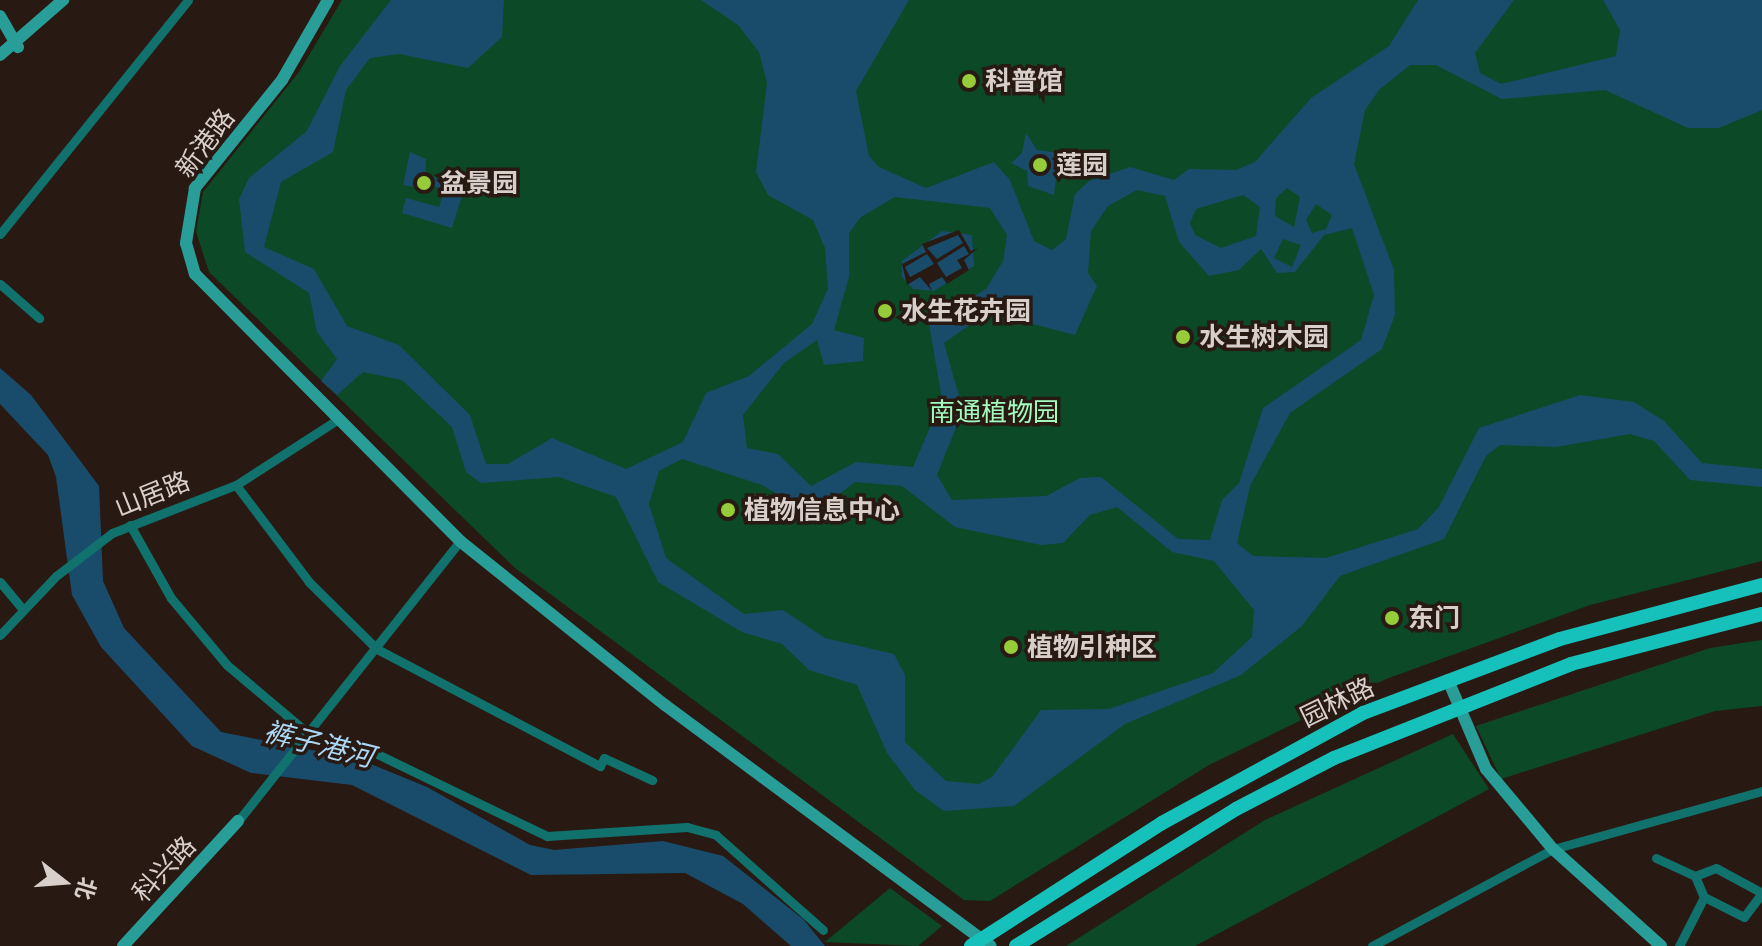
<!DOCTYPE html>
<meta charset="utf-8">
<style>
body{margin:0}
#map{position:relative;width:1762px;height:946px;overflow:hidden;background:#281a13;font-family:"Open Sans","Noto Sans SC",sans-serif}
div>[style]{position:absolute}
.green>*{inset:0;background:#0b4927}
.water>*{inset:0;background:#194c6a}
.pier>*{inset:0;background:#281a13}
.street>*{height:9px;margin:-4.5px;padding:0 4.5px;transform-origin:4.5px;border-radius:4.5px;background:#10716d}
.secondary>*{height:12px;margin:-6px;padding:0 6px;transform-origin:6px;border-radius:6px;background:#299d97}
.primary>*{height:14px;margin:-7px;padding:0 7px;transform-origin:7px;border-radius:7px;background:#15c1ba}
.dots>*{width:22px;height:22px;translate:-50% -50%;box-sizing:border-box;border:4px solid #281a13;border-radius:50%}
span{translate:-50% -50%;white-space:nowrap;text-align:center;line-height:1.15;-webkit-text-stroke:7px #281a13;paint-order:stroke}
.poi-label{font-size:26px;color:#d9cfca;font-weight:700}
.left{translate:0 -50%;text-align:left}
.street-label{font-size:26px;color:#d9cfca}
.park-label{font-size:26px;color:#a0fbbd}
.water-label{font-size:28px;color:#acd7f4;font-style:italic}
.north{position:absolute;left:24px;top:842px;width:80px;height:80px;-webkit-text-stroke:6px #281a13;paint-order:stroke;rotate:107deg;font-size:22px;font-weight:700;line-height:32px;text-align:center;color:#d9cfca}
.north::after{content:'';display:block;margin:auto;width:28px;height:36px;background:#d9cfca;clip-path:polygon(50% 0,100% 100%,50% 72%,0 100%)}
</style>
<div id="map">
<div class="green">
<i style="clip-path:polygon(342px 0,1762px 0,1762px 561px,1590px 605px,1386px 679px,1209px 765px,990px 901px,964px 900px,515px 568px,209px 272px,196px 232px,203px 192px,299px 72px)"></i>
<i style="clip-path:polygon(1762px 640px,1762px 706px,1715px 711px,1501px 779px,1476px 726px,1710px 648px)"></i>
<i style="clip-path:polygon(1453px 734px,1489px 789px,1195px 946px,1066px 946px,1265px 820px)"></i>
<i style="clip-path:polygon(890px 888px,942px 926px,918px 946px,825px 942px)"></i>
</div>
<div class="water">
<i style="clip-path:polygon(evenodd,391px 0,504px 0,502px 37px,468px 68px,399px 54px,370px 58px,346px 90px,333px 152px,281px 182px,264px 247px,314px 269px,347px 326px,399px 345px,470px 415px,486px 464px,508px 464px,552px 438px,626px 469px,683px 442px,706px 393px,749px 376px,812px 324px,828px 289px,825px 248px,813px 220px,768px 195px,756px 172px,767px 83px,759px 52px,738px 25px,701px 0,909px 0,856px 91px,869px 156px,879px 167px,926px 188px,994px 162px,1010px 180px,1034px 241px,1052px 250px,1066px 239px,1075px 194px,1089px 181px,1130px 167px,1174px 180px,1189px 169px,1236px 170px,1255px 162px,1311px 98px,1389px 46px,1418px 0,1514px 0,1475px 53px,1480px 73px,1501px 84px,1616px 56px,1620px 30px,1603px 0,1762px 0,1762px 110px,1719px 128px,1688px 128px,1605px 90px,1502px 99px,1436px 65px,1410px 65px,1379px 90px,1365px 110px,1354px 164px,1394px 270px,1395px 315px,1382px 349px,1290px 413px,1250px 486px,1237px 543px,1253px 556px,1326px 558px,1418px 529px,1439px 507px,1479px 428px,1580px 395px,1634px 402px,1664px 421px,1702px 463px,1762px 469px,1762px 487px,1690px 480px,1654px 441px,1630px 434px,1556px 447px,1500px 445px,1486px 456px,1444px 539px,1340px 576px,1302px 626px,1241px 675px,1125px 724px,1014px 806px,944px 811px,915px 790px,887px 753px,857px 685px,809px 670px,782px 644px,742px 632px,658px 582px,616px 497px,559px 477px,481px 483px,466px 472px,452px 427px,402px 380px,363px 372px,337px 395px,321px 381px,337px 359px,317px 332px,309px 293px,245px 252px,239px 199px,249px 178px,307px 131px,340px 66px,391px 0,1287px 188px,1300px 197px,1294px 227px,1275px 216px,1276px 198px,1287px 188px,391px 0,1137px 190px,1165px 196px,1179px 242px,1209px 276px,1239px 270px,1261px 249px,1277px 273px,1295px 272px,1324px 235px,1352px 228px,1374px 295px,1361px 340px,1263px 408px,1239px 483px,1222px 500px,1210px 540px,1178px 539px,1101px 477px,1080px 478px,1046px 496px,952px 500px,937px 475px,963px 410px,944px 343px,988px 312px,1075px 335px,1097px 286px,1088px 273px,1091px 231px,1108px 206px,1137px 190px,391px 0,1243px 195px,1260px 207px,1256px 236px,1221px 248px,1195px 235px,1190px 223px,1196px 209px,1243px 195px,391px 0,895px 197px,990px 208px,1007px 235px,1003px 261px,986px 289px,929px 324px,942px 399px,913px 467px,856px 462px,811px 486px,778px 454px,747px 448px,743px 415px,784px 363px,817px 340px,824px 365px,863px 361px,864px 338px,834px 330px,849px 277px,849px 233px,861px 217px,895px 197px,391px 0,1316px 204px,1332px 215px,1326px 229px,1312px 233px,1306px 220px,1316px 204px,391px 0,1283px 239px,1301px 245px,1292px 267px,1274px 258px,1283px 239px,391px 0,682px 459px,762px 485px,812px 515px,855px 482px,902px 486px,955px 527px,1041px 545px,1063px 543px,1090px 515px,1117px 507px,1172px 552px,1214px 561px,1254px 610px,1252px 637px,1213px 673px,1109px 709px,1041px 710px,992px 777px,979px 784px,946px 781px,905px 742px,905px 675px,894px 654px,825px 638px,783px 610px,744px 614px,666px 558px,649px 504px,659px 471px,682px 459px)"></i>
<i style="clip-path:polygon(1026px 133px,1037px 150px,1059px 153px,1054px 195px,1028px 186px,1027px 171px,1011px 163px,1022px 153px)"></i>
<i style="clip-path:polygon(410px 152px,426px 159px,425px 187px,434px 177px,446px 183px,450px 171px,468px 177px,452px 228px,402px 213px,406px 198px,439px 207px,443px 195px,435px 186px,429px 190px,403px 185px)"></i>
<i style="clip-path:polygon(942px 231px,972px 235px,974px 266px,934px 291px,913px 289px,902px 277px,902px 261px)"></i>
<i style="clip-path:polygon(0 368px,31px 395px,99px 486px,103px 581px,124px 628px,221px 732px,361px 760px,427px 787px,530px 845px,554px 850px,663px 841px,723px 856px,803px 919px,825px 946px,791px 946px,743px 904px,685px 873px,531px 875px,352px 785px,251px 773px,192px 746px,101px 647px,72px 595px,56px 477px,48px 455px,0 404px)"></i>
</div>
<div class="pier">
<i style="clip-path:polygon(evenodd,959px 230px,971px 251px,978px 248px,964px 260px,969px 270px,947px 284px,942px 277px,929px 284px,932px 291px,920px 277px,907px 285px,902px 264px,926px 252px,922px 244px,959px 230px,958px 235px,963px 243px,937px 259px,927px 248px,958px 235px,959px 230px,964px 246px,969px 254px,957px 260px,962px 268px,946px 277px,937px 263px,964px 246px,959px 230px,927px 254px,934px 264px,910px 277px,905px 267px,927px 254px)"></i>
</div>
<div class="street">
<i style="left:0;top:234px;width:300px;rotate:-51.2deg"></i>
<i style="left:0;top:284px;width:52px;rotate:41.1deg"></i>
<i style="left:236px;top:485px;width:121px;rotate:53deg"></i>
<i style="left:309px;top:582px;width:95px;rotate:44.6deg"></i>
<i style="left:377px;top:649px;width:252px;rotate:27.7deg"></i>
<i style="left:600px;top:766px;width:9px;rotate:-63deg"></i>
<i style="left:604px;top:758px;width:53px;rotate:24.6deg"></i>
<i style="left:130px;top:525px;width:84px;rotate:60.7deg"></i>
<i style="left:171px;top:598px;width:87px;rotate:50.1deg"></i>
<i style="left:227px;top:665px;width:109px;rotate:40.1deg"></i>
<i style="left:310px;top:735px;width:61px;rotate:14.3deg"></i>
<i style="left:369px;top:750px;width:198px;rotate:25.8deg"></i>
<i style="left:547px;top:836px;width:140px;rotate:-3.7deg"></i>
<i style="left:687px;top:827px;width:30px;rotate:15deg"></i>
<i style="left:716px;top:835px;width:143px;rotate:41.6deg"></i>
<i style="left:0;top:582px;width:35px;rotate:50deg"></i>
<i style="left:0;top:635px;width:81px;rotate:-46.5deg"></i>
<i style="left:56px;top:576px;width:71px;rotate:-37.5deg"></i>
<i style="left:112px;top:533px;width:133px;rotate:-21.2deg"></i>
<i style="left:236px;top:485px;width:120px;rotate:-32.8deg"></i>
<i style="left:238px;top:821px;width:357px;rotate:-51.6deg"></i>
<i style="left:1656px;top:858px;width:43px;rotate:24.8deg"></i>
<i style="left:1695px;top:876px;width:23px;rotate:67deg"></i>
<i style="left:1704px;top:897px;width:55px;rotate:117deg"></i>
<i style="left:1695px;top:876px;width:22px;rotate:-21deg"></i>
<i style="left:1716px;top:868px;width:52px;rotate:28.5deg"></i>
<i style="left:1762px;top:893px;width:30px;rotate:127deg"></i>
<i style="left:1744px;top:917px;width:45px;rotate:-153.4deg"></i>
<i style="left:1372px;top:946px;width:205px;rotate:-28.2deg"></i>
<i style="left:1553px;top:849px;width:217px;rotate:-15.5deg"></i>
</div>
<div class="secondary">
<i style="left:328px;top:0;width:92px;rotate:119.9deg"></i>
<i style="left:282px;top:80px;width:139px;rotate:128.9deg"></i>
<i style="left:195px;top:188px;width:56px;rotate:99.3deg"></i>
<i style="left:186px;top:243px;width:32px;rotate:74deg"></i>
<i style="left:195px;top:274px;width:376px;rotate:45.2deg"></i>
<i style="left:460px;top:541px;width:263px;rotate:38.7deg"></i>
<i style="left:665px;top:705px;width:405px;rotate:36.5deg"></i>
<i style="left:0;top:16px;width:36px;rotate:60deg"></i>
<i style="left:0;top:55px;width:84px;rotate:-41.1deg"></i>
<i style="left:1448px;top:680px;width:97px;rotate:66.9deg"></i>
<i style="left:1486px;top:769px;width:104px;rotate:50.1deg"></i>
<i style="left:1553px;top:849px;width:145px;rotate:41.9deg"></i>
<i style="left:123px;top:946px;width:170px;rotate:-47.4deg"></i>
</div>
<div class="primary">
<i style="left:971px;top:946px;width:227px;rotate:-32.8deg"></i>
<i style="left:1162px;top:823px;width:229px;rotate:-28.7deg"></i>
<i style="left:1363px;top:713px;width:210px;rotate:-20.6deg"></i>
<i style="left:1560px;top:639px;width:209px;rotate:-15deg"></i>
<i style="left:1016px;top:946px;width:259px;rotate:-31.9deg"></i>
<i style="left:1236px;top:809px;width:110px;rotate:-27.5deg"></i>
<i style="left:1334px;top:758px;width:255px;rotate:-21.6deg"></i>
<i style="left:1571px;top:664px;width:197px;rotate:-14.7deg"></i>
</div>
<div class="dots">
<i style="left:969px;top:81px;background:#96cc39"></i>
<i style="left:1040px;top:165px;background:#96cc39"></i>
<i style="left:424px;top:183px;background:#96cc39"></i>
<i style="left:885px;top:311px;background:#96cc39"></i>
<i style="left:1183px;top:337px;background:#96cc39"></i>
<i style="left:728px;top:510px;background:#96cc39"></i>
<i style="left:1392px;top:618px;background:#96cc39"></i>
<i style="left:1011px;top:647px;background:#96cc39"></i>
</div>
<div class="poi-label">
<span class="left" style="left:985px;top:81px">科普馆</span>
<span class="left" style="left:1056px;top:165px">莲园</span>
<span class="left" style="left:440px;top:183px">盆景园</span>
<span class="left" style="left:901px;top:311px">水生花卉园</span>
<span class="left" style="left:1199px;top:337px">水生树木园</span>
<span class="left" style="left:744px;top:510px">植物信息中心</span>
<span class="left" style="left:1408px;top:618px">东门</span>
<span class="left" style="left:1027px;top:647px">植物引种区</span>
</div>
<div class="street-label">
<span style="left:205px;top:143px;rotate:-53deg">新港路</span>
<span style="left:152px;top:494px;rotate:-22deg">山居路</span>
<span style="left:1337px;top:702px;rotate:-26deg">园林路</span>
<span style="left:164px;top:869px;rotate:-47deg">科兴路</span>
</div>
<div class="park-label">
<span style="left:994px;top:412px">南通植物园</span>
</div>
<div class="water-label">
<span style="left:319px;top:743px;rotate:14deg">裤子港河</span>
</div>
<div class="north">北</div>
</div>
